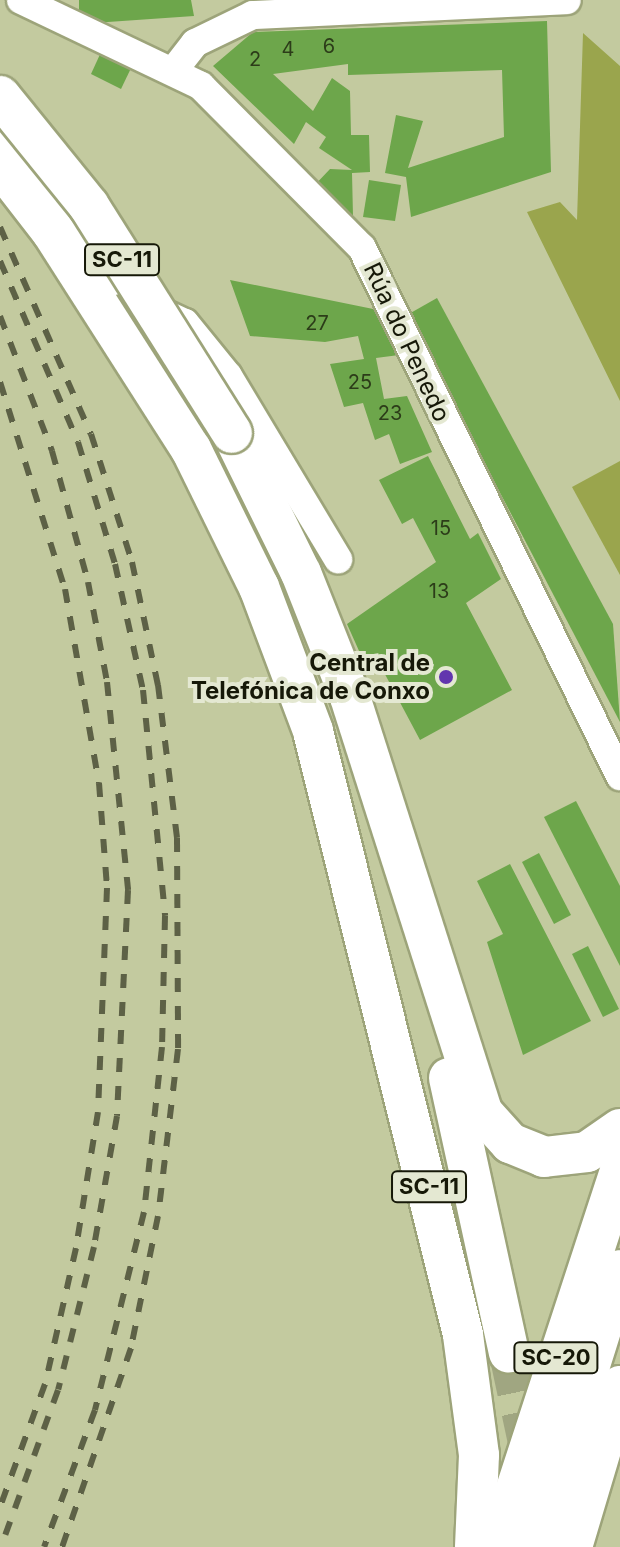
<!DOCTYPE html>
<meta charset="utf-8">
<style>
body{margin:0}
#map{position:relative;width:620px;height:1547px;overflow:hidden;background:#c3ca9f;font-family:Inter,sans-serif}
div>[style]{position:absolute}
.green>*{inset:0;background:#9aa54d}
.building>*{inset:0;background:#6da64b}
.highway-tunnel>*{height:40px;margin-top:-20px;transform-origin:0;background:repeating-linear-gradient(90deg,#a0a681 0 40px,transparent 0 60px)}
.roads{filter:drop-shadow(2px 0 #9da47a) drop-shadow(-2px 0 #9da47a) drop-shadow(0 2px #9da47a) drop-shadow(0 -2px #9da47a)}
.minor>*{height:28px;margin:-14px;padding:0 14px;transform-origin:14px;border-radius:14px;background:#fff}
.highway>*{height:40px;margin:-20px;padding:0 20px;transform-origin:20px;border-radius:20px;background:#fff}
.rail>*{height:6px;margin-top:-3px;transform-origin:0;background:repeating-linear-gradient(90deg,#5d6146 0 14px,transparent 0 28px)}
.bridges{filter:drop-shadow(2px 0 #9da47a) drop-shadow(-2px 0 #9da47a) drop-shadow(0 2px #9da47a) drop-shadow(0 -2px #9da47a)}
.highway-bridge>*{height:40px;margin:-20px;padding:0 20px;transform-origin:20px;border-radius:20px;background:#fff}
.dots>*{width:22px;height:22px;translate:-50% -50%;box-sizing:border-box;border:4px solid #e4e8d2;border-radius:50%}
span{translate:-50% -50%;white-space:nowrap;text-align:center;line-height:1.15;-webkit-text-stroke:8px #e4e8d2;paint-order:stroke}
.number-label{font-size:20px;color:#2c3c19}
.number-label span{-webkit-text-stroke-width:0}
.shield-label span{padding:2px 6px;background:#e4e8d2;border:2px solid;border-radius:6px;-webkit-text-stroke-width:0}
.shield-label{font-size:22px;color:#161808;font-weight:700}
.street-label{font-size:24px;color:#161808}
.poi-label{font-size:24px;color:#161808;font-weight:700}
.right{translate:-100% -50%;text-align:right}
</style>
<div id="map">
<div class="green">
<i style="clip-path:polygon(583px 33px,620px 66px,620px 401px,527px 212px,560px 202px,577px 220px)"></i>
<i style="clip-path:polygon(620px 461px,620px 575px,572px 487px)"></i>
</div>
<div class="building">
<i style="clip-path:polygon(79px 0,191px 0,194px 16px,79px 24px)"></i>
<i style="clip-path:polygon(547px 21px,551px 172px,411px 217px,406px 177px,385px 173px,396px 115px,423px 121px,408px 168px,504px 137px,502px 70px,348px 75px,348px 64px,273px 74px,313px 111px,332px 78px,350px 91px,351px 135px,369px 135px,370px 172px,352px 173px,353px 216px,337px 214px,312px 188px,330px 169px,352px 170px,319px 148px,326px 137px,306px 122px,294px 144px,213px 66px,253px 32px)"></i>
<i style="clip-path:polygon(102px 50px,133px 64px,121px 89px,91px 74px)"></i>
<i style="clip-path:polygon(369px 180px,401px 185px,395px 221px,363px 217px)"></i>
<i style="clip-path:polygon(230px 280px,383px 311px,399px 355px,376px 358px,384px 399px,407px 396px,432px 452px,400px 464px,389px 434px,375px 440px,363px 403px,344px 407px,330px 364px,364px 359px,358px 336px,325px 342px,250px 336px)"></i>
<i style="clip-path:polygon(437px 298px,613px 624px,620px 722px,407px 315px)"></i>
<i style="clip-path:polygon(428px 456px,470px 539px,478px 533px,501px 579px,466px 603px,512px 690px,420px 740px,379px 663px,368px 671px,347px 624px,436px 562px,413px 518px,402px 524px,379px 480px)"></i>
<i style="clip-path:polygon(576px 801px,620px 886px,620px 966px,544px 817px)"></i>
<i style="clip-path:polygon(539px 853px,571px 915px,554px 924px,522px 862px)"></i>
<i style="clip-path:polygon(510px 864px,591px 1021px,523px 1055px,487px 942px,503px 934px,477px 881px)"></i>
<i style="clip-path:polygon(588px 946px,619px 1009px,603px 1017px,572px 954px)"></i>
</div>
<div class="highway-tunnel">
<i style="left:509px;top:1353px;width:110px;rotate:78deg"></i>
</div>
<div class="roads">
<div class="minor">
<i style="left:21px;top:0;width:199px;rotate:25.5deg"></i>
<i style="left:201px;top:86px;width:228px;rotate:45.2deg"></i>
<i style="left:362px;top:248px;width:588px;rotate:63.96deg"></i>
<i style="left:174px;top:70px;width:34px;rotate:-52deg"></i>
<i style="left:195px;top:43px;width:64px;rotate:-25.8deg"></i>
<i style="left:253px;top:15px;width:314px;rotate:-2.7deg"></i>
<i style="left:0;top:133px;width:187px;rotate:52.4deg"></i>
<i style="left:161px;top:312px;width:26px;rotate:25deg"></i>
<i style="left:185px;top:323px;width:68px;rotate:50.9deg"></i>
<i style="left:228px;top:376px;width:214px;rotate:59deg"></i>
</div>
<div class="highway">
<i style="left:0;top:165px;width:85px;rotate:52.2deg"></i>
<i style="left:52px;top:232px;width:258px;rotate:57.4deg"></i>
<i style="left:191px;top:449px;width:154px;rotate:63.8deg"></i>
<i style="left:259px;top:587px;width:154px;rotate:69.4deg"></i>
<i style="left:313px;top:731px;width:622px;rotate:76.05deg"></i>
<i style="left:463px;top:1335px;width:121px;rotate:82.4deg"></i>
<i style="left:479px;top:1455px;width:92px;rotate:92.5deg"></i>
<i style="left:232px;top:433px;width:156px;rotate:63.8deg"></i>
<i style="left:301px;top:573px;width:130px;rotate:68.4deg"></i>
<i style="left:349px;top:694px;width:439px;rotate:72.3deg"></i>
<i style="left:482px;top:1112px;width:42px;rotate:47.9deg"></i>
<i style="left:510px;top:1143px;width:37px;rotate:22deg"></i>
<i style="left:544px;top:1157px;width:43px;rotate:-6.6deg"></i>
<i style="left:587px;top:1152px;width:40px;rotate:-34.9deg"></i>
<i style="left:449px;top:1078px;width:281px;rotate:77.7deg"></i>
<i style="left:497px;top:1547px;width:397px;rotate:-71.9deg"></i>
<i style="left:533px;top:1547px;width:290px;rotate:-72.6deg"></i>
<i style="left:572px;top:1547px;width:168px;rotate:-73.4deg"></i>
</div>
</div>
<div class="rail">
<i style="left:0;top:227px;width:226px;rotate:66.3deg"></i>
<i style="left:91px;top:434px;width:134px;rotate:72.2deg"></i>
<i style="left:132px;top:562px;width:126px;rotate:78.1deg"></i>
<i style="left:158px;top:685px;width:154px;rotate:82.9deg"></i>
<i style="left:177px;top:838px;width:211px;rotate:89.7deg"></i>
<i style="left:178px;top:1049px;width:168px;rotate:96.8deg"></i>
<i style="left:158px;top:1216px;width:135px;rotate:101.6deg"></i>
<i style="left:131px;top:1348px;width:211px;rotate:109.1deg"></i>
<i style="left:0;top:261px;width:197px;rotate:66.7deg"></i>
<i style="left:78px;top:442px;width:127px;rotate:73.1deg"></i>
<i style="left:115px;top:564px;width:129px;rotate:77.5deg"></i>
<i style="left:143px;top:690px;width:227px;rotate:84.4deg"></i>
<i style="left:165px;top:916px;width:131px;rotate:91.3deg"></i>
<i style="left:162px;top:1047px;width:166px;rotate:96.2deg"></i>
<i style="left:144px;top:1212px;width:204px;rotate:103.9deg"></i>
<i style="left:95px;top:1410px;width:146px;rotate:110.4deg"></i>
<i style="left:0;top:316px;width:145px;rotate:68.9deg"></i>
<i style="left:52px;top:451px;width:136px;rotate:74.6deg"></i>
<i style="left:88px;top:582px;width:102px;rotate:79.2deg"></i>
<i style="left:107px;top:682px;width:209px;rotate:84.2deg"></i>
<i style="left:128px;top:890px;width:226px;rotate:92.8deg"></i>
<i style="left:117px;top:1116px;width:133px;rotate:100deg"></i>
<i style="left:94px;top:1247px;width:147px;rotate:104.1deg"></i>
<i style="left:58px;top:1390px;width:167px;rotate:110deg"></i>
<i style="left:0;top:382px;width:217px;rotate:72.6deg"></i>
<i style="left:65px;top:589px;width:197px;rotate:80.1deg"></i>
<i style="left:99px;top:783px;width:105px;rotate:85.6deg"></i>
<i style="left:107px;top:888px;width:224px;rotate:92.3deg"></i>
<i style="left:98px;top:1112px;width:138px;rotate:99.2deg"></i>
<i style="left:76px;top:1248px;width:139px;rotate:102.8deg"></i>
<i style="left:45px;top:1384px;width:131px;rotate:110.1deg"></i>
</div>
<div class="bridges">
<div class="highway-bridge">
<i style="left:0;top:96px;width:141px;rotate:51deg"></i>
<i style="left:89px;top:206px;width:268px;rotate:57.8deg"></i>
</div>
</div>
<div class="dots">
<i style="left:446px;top:677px;background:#6236ae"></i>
</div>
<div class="number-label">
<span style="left:329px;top:46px">6</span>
<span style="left:288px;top:49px">4</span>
<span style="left:255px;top:59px">2</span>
<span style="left:317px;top:323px">27</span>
<span style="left:360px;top:382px">25</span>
<span style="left:390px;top:413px">23</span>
<span style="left:441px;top:528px">15</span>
<span style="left:439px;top:591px">13</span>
</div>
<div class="shield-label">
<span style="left:122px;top:260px">SC-11</span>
<span style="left:429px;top:1187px">SC-11</span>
<span style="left:556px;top:1358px">SC-20</span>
</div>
<div class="street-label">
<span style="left:407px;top:342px;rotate:65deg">Rúa do Penedo</span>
</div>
<div class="poi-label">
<span class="right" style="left:430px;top:677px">Central de<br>Telefónica de Conxo</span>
</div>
</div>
